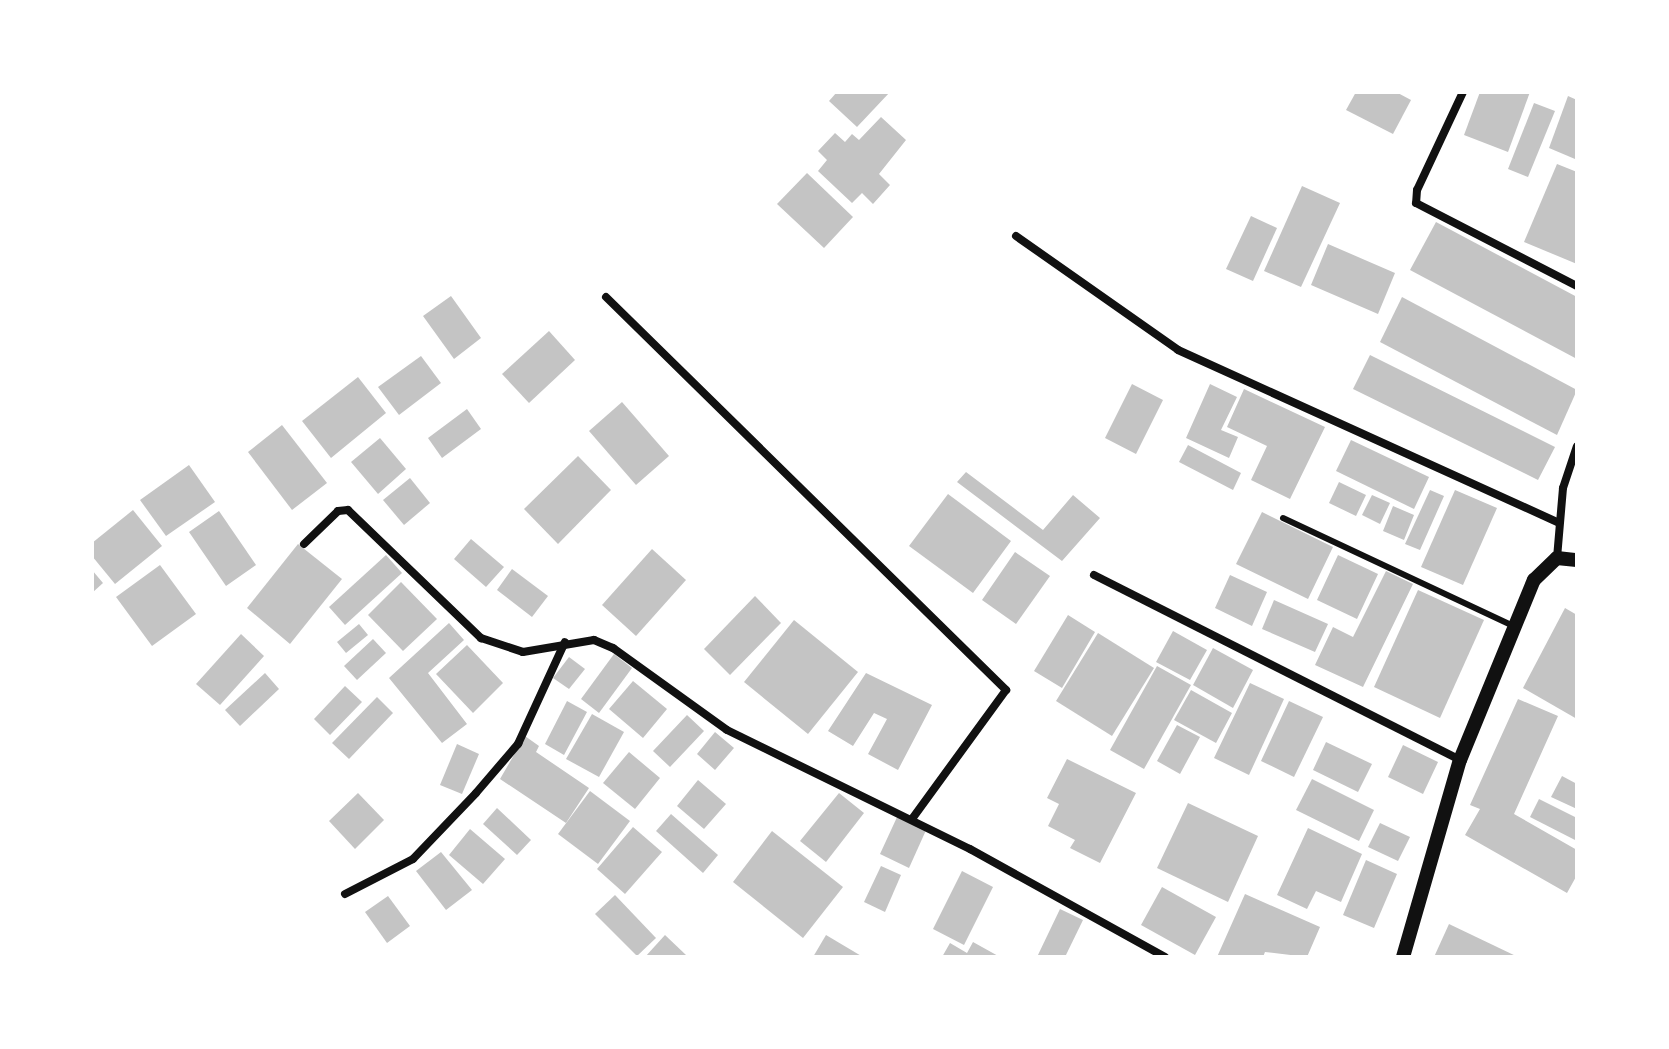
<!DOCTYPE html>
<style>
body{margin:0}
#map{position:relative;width:1669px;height:1049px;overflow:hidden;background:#fff;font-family:"Public Sans",sans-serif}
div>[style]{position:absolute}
.building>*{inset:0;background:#c4c4c4}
.service>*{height:6px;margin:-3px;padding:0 3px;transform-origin:3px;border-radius:3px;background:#111}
.minor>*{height:8px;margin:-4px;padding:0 4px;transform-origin:4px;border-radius:4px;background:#111}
.tertiary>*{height:14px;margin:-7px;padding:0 7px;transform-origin:7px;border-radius:7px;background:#111}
span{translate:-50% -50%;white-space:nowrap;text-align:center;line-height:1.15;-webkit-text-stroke:7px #fff;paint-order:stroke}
.frame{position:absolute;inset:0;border:94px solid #fff;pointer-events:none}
</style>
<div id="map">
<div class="building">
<i style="clip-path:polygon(837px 92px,890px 92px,857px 127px,829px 101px)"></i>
<i style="clip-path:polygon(1356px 92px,1396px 92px,1411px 100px,1393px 134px,1346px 110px)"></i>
<i style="clip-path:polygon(1480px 92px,1530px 92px,1508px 152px,1464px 135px)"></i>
<i style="clip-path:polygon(1568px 96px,1577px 100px,1575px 159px,1549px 148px)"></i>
<i style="clip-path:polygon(1534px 103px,1555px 111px,1528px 177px,1508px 169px)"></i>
<i style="clip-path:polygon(881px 117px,906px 140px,879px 174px,890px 185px,873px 204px,862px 193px,852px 203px,818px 171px,827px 160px,818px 151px,835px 133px,845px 142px,852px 134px,859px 140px)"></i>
<i style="clip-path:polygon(1557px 164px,1577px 172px,1577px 264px,1524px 242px)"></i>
<i style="clip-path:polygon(807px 173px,853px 217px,824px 248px,777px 204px)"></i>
<i style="clip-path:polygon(1302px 186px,1340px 203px,1301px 287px,1264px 271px)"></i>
<i style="clip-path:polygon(1251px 216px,1277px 228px,1253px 281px,1226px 269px)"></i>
<i style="clip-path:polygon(1436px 222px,1577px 297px,1577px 359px,1410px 270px)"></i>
<i style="clip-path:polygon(1328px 244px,1395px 273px,1378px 314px,1311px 285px)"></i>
<i style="clip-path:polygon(451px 296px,481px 338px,454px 359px,423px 316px)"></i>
<i style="clip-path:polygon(1402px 297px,1577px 390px,1557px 435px,1380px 342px)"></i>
<i style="clip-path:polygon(549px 331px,575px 360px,529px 403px,502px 374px)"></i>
<i style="clip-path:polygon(1370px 355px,1555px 447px,1538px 480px,1353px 389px)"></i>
<i style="clip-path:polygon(421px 356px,441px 383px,399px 415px,378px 387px)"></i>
<i style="clip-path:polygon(358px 377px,386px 413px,331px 458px,302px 421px)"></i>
<i style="clip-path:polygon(1132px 384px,1163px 400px,1136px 454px,1105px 438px)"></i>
<i style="clip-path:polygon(1210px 384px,1237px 397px,1221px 430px,1238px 437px,1229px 458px,1186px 438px)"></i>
<i style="clip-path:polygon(1244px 389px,1325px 427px,1290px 499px,1251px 480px,1267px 446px,1227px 427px)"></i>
<i style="clip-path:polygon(622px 402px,669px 456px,636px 485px,589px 431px)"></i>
<i style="clip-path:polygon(467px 409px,481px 429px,442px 458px,428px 438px)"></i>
<i style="clip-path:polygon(282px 425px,327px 483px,292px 510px,248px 452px)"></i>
<i style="clip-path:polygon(380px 438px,406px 469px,378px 494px,351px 462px)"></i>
<i style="clip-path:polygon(1351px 440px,1429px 477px,1414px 509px,1336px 471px)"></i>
<i style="clip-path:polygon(1188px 445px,1241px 473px,1233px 490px,1179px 462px)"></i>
<i style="clip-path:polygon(578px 456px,611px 490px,558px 544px,524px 509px)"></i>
<i style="clip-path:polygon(189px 465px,215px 502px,166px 536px,140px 500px)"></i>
<i style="clip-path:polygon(966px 472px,1043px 530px,1073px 495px,1100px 518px,1062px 561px,957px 482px)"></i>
<i style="clip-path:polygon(410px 478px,430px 503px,404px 525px,383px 500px)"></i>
<i style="clip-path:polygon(1339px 482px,1366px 495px,1356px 516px,1329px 503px)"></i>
<i style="clip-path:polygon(1430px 490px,1444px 496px,1420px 550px,1405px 544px)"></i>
<i style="clip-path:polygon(1455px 490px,1497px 508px,1463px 585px,1421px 567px)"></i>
<i style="clip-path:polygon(948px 494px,1011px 541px,973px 593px,909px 546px)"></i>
<i style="clip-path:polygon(1372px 495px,1390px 503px,1380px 524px,1362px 515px)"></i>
<i style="clip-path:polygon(1393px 506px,1414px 515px,1404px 540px,1383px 531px)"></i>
<i style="clip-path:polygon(133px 510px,162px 546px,115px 584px,92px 556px,92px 543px)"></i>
<i style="clip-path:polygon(219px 511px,256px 565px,226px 586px,189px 532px)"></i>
<i style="clip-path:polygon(1262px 512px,1333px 547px,1308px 599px,1236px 564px)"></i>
<i style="clip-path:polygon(471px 539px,504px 567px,486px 587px,454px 559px)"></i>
<i style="clip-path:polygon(298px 544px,342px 579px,290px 644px,247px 608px)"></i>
<i style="clip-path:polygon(652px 549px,686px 580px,636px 636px,602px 605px)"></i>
<i style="clip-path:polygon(1015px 552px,1050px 576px,1016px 624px,982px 600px)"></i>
<i style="clip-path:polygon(386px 555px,402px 573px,345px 625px,329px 607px)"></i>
<i style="clip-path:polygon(1338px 555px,1378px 574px,1357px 619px,1317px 600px)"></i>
<i style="clip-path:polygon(160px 565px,196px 614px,152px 646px,116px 597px)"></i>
<i style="clip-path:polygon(512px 569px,548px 596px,532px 617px,497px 590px)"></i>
<i style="clip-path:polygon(92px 570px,103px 583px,92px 593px)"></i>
<i style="clip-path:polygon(1386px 571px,1413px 584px,1363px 687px,1315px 665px,1333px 627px,1353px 637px)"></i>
<i style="clip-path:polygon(1230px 575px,1267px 592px,1252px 626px,1215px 608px)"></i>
<i style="clip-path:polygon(401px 582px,437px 619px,403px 651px,368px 615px)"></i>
<i style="clip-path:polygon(1418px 590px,1484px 620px,1440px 718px,1374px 687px)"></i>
<i style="clip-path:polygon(755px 596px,781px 623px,730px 675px,704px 649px)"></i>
<i style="clip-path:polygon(1274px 600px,1328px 624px,1315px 652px,1262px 629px)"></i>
<i style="clip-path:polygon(1565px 608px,1577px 615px,1577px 719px,1523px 688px)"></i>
<i style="clip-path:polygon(1068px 615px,1095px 632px,1062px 688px,1034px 671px)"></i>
<i style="clip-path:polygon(794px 620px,858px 672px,808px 734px,744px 682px)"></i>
<i style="clip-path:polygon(449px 623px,464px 640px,428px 673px,467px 724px,442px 743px,389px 678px)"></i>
<i style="clip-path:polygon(359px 624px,368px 635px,346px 653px,337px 642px)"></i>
<i style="clip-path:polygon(1173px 631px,1207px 650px,1190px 680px,1156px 662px)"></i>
<i style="clip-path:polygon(1098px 633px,1154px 668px,1112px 736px,1056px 701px)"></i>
<i style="clip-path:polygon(241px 634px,264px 656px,220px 705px,196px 684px)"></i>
<i style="clip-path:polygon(373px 639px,386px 653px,357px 680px,344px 666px)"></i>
<i style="clip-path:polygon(467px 645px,503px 683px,473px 713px,436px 674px)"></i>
<i style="clip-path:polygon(1213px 648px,1253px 670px,1233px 708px,1193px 685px)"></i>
<i style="clip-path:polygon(614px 654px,632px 668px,599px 713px,581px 699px)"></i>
<i style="clip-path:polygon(569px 657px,585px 669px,569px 689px,553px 678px)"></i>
<i style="clip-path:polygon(1157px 666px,1191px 685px,1144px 769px,1110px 750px)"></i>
<i style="clip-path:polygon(265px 673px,279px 689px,240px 726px,225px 710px)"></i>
<i style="clip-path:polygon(866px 673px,932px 705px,898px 770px,868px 754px,887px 719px,874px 713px,853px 746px,828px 731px)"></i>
<i style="clip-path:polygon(633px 681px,667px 709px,643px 738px,609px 709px)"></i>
<i style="clip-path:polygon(1250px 683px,1284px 699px,1249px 775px,1214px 758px)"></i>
<i style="clip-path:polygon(345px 686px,362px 702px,330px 735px,314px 719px)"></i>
<i style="clip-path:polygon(1191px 690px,1232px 713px,1216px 743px,1174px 720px)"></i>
<i style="clip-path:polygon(377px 697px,393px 713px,349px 759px,332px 743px)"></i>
<i style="clip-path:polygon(1518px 699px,1558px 716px,1514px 814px,1577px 850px,1577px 875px,1567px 893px,1465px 835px,1480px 809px,1470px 805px)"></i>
<i style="clip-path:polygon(567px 701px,587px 712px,564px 755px,545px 744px)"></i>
<i style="clip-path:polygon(1289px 701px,1323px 717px,1294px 777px,1261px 761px)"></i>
<i style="clip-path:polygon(592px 714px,624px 732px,599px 777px,566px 759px)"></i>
<i style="clip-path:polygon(687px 715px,704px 731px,670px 767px,653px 751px)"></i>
<i style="clip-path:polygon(1177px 725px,1200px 737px,1180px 774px,1157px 761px)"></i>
<i style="clip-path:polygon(715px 732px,734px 748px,715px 770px,697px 754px)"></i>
<i style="clip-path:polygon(525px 736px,539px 746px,536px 752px,589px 788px,566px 823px,500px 779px)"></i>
<i style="clip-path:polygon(1326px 742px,1372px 764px,1358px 792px,1313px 770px)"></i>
<i style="clip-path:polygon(457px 744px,479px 754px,462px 794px,440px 785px)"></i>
<i style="clip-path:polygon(1403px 745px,1438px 762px,1423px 794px,1388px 777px)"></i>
<i style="clip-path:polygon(629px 752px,660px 778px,635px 809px,603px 783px)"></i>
<i style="clip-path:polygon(1067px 759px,1136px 793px,1100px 863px,1070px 848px,1075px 840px,1048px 826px,1059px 804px,1047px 798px)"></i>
<i style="clip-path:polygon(1562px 776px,1577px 784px,1577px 809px,1551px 797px)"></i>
<i style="clip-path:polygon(1312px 779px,1374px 810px,1359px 841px,1296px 810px)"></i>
<i style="clip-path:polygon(698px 780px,726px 804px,704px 829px,677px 806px)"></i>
<i style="clip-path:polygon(590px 791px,630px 821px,598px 864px,558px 834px)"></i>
<i style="clip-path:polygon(358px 793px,384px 820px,355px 849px,329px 821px)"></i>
<i style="clip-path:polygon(839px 793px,864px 813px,826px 862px,800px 841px)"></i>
<i style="clip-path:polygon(1539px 799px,1577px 818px,1577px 841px,1530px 817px)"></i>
<i style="clip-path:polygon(1188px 803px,1258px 836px,1228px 902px,1157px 868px)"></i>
<i style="clip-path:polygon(497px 808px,531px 840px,517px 855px,483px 824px)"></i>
<i style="clip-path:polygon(671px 814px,718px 855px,703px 873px,656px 831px)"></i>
<i style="clip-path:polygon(898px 815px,927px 828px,909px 868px,880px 854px)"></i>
<i style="clip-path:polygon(1380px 823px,1410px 837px,1398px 861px,1368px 847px)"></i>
<i style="clip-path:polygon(633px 827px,662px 852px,625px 894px,597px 869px)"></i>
<i style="clip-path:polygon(1308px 828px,1362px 854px,1341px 902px,1316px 891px,1307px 909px,1277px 895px)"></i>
<i style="clip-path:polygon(470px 829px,505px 859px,483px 884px,449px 855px)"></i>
<i style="clip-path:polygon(772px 831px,843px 887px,803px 938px,733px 882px)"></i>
<i style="clip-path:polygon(441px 852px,472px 890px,446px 910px,416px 871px)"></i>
<i style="clip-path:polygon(1366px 860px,1397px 874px,1374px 928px,1343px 915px)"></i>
<i style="clip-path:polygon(881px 866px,901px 875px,885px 912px,864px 902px)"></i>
<i style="clip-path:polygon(962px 871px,993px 887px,964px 945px,933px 929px)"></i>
<i style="clip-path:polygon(1162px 887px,1216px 917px,1195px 955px,1141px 925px)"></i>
<i style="clip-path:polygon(1245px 894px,1320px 927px,1307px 957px,1265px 952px,1263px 957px,1217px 957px)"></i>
<i style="clip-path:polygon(615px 895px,656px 938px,637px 956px,595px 914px)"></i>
<i style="clip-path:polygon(388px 896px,410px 926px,387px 943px,365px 912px)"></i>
<i style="clip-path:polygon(1060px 909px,1083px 920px,1065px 957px,1037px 957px)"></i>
<i style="clip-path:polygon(1449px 924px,1518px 957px,1434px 957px)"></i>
<i style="clip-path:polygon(665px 935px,686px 955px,645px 957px)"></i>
<i style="clip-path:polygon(826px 935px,863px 957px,813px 957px)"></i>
<i style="clip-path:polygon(973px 942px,1000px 957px,942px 957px,950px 943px,967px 953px)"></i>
</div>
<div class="service">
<i style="left:1283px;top:518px;width:255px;rotate:25.1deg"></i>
</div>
<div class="minor">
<i style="left:1463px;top:92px;width:108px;rotate:115.1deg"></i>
<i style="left:1417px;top:190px;width:13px;rotate:94deg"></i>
<i style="left:1416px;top:203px;width:181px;rotate:27.3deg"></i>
<i style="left:1016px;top:236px;width:198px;rotate:35.1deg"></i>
<i style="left:1178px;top:350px;width:416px;rotate:24.4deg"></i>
<i style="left:606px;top:297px;width:561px;rotate:44.49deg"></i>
<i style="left:1006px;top:690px;width:160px;rotate:126.1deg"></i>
<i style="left:304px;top:544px;width:47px;rotate:-44.1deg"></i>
<i style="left:338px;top:511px;width:10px;rotate:-6deg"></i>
<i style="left:348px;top:510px;width:185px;rotate:43.9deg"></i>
<i style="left:481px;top:638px;width:44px;rotate:18.4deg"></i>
<i style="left:523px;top:652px;width:72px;rotate:-9.6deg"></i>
<i style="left:594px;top:640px;width:21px;rotate:23deg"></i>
<i style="left:613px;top:648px;width:140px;rotate:35.7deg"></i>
<i style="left:727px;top:730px;width:271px;rotate:26.1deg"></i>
<i style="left:970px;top:849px;width:223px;rotate:29deg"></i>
<i style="left:1557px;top:558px;width:70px;rotate:-85.1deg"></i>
<i style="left:1563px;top:488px;width:44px;rotate:-71.6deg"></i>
<i style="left:1094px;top:575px;width:410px;rotate:26.8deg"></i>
<i style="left:345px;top:894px;width:76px;rotate:-27.2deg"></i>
<i style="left:413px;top:859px;width:91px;rotate:-46.3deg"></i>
<i style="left:476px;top:793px;width:65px;rotate:-49.4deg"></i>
<i style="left:518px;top:744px;width:112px;rotate:-65.3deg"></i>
</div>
<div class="tertiary">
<i style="left:1403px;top:957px;width:205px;rotate:-73.9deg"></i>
<i style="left:1460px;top:760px;width:195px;rotate:-67.7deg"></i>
<i style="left:1534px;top:580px;width:32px;rotate:-44deg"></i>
<i style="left:1557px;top:558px;width:20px;rotate:6deg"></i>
</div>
<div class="frame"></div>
</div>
